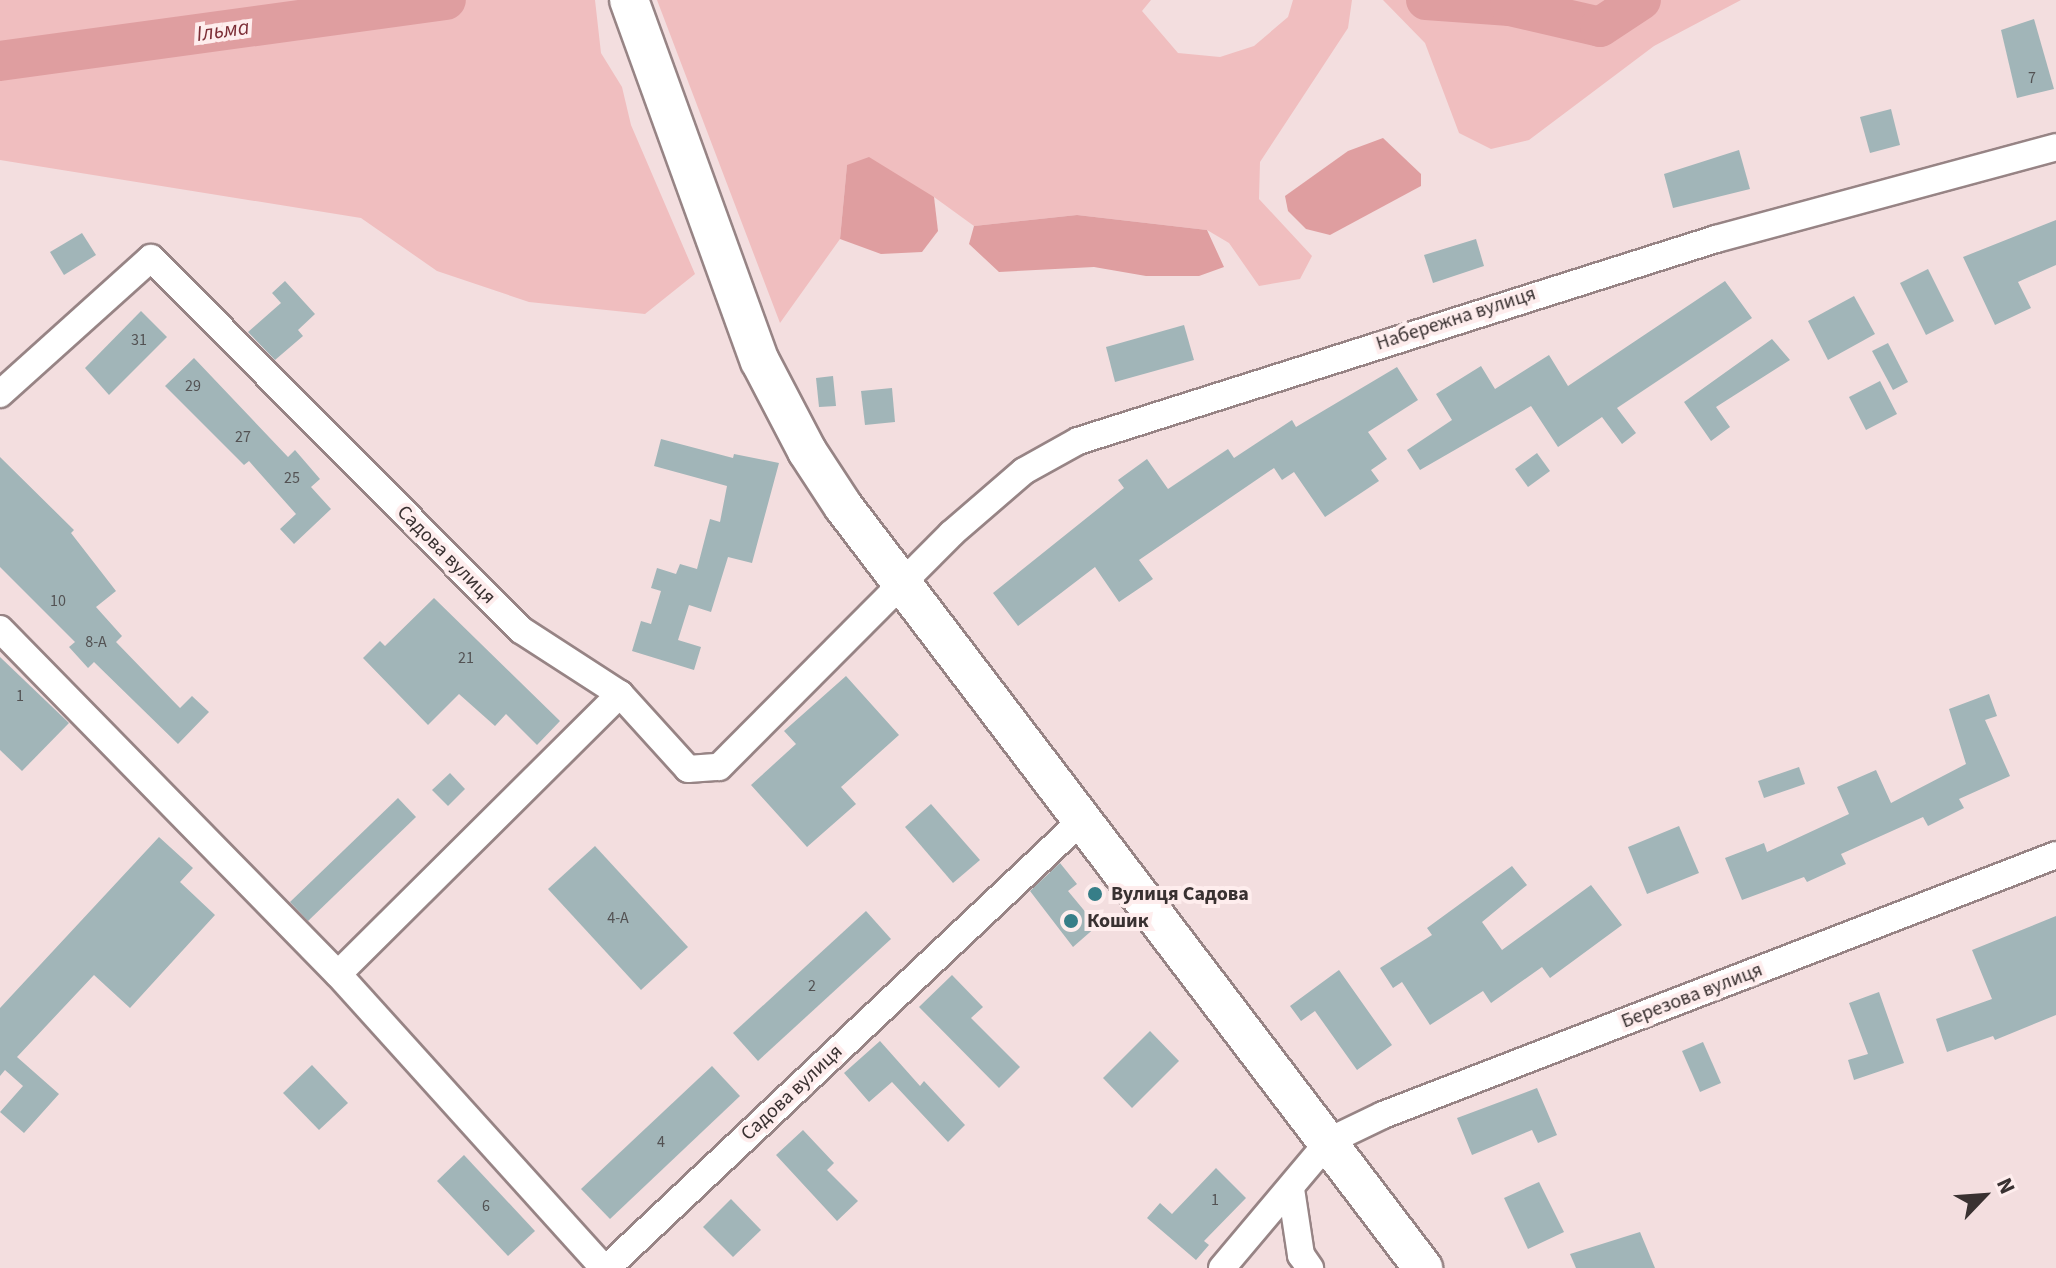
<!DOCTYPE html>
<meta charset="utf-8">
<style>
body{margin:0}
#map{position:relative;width:2056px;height:1268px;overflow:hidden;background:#f3dedf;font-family:"Source Sans 3",sans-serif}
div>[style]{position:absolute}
.green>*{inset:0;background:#f0bebf}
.water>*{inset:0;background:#df9ea0}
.river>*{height:40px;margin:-20px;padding:0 20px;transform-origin:20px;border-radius:20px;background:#df9ea0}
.building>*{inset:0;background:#a1b5b8}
.roads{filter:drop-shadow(2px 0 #978485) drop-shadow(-2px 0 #978485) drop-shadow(0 2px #978485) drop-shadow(0 -2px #978485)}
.street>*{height:26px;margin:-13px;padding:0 13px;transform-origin:13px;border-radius:13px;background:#fff}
.secondary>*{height:38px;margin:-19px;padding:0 19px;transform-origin:19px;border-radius:19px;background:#fff}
.dots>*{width:22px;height:22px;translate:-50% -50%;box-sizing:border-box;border:4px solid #feeded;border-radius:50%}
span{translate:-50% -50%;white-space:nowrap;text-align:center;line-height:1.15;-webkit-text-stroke:8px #feeded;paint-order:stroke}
.number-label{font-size:16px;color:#535253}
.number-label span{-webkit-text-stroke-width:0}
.street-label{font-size:20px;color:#393131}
.poi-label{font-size:20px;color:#393131;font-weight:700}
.left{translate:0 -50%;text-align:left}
.water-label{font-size:22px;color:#7c2e36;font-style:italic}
.north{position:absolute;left:1944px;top:1156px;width:80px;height:80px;-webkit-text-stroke:6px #feeded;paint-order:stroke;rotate:65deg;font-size:22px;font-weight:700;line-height:32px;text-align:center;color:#393131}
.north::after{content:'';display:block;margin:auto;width:28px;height:36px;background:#393131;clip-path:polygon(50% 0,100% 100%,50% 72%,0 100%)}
</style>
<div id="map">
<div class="green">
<i style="clip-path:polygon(0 0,595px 0,601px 53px,622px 87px,631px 125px,695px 274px,645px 314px,529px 302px,437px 271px,361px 218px,0 160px)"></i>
<i style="clip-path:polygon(657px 0,1151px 0,1142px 11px,1178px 53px,1220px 57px,1254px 46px,1288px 17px,1293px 0,1352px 0,1348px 28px,1260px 162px,1259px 199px,1312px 256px,1300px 279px,1259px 286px,1229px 243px,1207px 230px,1077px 215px,974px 226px,934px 197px,847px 165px,840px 239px,780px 323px)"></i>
<i style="clip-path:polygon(1383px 0,1741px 0,1654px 46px,1529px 140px,1491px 149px,1459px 133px,1425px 43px)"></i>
</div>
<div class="water">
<i style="clip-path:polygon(1383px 138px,1421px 174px,1421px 186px,1330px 235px,1306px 229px,1288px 211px,1285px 196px,1348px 151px)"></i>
<i style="clip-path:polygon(869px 157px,934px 197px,938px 231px,922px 252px,881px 254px,840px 239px,847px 165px)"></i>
<i style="clip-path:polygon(1077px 215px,1207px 230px,1224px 267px,1199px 276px,1146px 276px,1094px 267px,999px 272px,969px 244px,974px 226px)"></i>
</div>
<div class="river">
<i style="left:1426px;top:0;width:84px;rotate:4.1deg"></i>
<i style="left:1510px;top:6px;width:92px;rotate:13.1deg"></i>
<i style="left:1600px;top:27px;width:49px;rotate:-33.4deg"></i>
<i style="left:0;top:61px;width:450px;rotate:-7.8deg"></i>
</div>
<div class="building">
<i style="clip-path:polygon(2034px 19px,2054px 89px,2017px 98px,2001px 30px)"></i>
<i style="clip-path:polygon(1891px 109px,1900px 145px,1870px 153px,1860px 117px)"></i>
<i style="clip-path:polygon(1739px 150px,1750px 189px,1673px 208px,1664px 174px)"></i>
<i style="clip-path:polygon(2056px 220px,2056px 265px,2018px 282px,2031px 308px,1995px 325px,1963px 257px)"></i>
<i style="clip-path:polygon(82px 233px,96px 255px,64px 275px,50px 252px)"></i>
<i style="clip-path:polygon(1476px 239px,1484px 266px,1433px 283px,1424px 255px)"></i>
<i style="clip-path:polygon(1928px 269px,1954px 321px,1926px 335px,1900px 283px)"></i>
<i style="clip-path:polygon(285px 281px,315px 314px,298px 330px,303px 336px,275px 360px,248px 332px,281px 303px,272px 293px)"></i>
<i style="clip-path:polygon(1725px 281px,1752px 318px,1617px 408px,1636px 433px,1622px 444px,1602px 417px,1558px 447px,1531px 406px,1420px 470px,1407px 450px,1452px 420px,1436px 394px,1481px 366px,1495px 389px,1549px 355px,1568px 386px)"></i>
<i style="clip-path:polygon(1854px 296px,1875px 334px,1828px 360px,1808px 321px)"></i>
<i style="clip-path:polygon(141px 311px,167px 337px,109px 395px,85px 368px)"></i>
<i style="clip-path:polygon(1184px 325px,1194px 360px,1115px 382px,1106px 347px)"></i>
<i style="clip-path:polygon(1772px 339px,1790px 360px,1716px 407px,1730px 427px,1711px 441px,1684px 402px)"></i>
<i style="clip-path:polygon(1888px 343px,1908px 382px,1893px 390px,1872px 351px)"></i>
<i style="clip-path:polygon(194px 358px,288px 457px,295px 450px,320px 479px,311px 487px,331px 509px,294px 544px,280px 529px,296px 514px,249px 461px,244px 465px,165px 386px)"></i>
<i style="clip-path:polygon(1397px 367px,1418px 400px,1368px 432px,1387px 459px,1371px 470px,1379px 481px,1325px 517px,1294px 472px,1282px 480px,1274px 468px,1139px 560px,1153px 579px,1119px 602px,1095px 567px,1018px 626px,993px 593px,1124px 488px,1118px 480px,1147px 459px,1168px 489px,1228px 449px,1234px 458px,1292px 420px,1296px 427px)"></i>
<i style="clip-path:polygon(833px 376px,836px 406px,819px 407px,816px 378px)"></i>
<i style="clip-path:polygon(1880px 381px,1897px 414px,1866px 430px,1849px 397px)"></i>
<i style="clip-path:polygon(892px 388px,895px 422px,865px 425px,861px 391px)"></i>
<i style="clip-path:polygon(661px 439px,733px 458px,734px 454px,779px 463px,752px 563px,728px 557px,711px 612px,689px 605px,678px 640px,701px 647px,694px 670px,632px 651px,641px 621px,651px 624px,661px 591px,651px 588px,657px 568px,676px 574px,680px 564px,697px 569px,710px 519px,720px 522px,727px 486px,654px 466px)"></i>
<i style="clip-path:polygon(1537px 453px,1550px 471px,1528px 487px,1515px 469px)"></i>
<i style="clip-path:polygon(0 457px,74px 530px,71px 533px,116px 591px,96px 607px,122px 636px,116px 642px,180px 708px,192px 696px,209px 712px,178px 744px,94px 662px,88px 668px,69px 647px,75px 642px,0 567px)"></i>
<i style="clip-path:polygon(434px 598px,560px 721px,537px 745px,506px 714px,495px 726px,459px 694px,428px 725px,363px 658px,380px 641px,385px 646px)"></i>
<i style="clip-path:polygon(0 657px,69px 723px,22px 771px,0 750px)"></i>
<i style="clip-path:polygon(846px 676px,899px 735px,841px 787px,856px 804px,807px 847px,751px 785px,796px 744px,784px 731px)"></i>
<i style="clip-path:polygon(1989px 694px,1997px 716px,1985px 720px,2010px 776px,1959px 799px,1964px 808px,1928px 826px,1923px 817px,1841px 854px,1846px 864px,1807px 882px,1804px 877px,1742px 900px,1725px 858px,1764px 843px,1767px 852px,1849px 814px,1837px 787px,1876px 770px,1891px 803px,1966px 764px,1949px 709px)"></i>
<i style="clip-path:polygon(1799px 767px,1805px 784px,1764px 798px,1758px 781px)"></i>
<i style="clip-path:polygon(450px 773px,465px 789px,448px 806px,432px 790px)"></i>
<i style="clip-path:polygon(398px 798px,416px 817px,308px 921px,290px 902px)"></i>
<i style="clip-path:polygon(931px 804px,980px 860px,953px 883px,905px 827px)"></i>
<i style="clip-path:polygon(1679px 826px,1699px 873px,1647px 894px,1628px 847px)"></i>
<i style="clip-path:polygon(159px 837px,193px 868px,180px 882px,215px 915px,130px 1008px,94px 975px,17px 1057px,59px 1094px,24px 1133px,0 1112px,23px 1086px,5px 1070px,0 1076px,0 1008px)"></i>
<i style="clip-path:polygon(595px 846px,688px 947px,641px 990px,548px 889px)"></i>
<i style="clip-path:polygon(1060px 863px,1077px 884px,1068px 891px,1097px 926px,1073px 947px,1030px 891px)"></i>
<i style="clip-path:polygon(1512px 866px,1527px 885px,1482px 922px,1502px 950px,1591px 885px,1622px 925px,1550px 978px,1542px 967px,1491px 1003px,1483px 991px,1430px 1025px,1402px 982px,1393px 988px,1380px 968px,1432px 935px,1427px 928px)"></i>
<i style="clip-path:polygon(866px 911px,891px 939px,758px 1061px,733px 1033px)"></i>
<i style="clip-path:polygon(2056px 916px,2056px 1015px,1995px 1040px,1993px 1036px,1947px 1052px,1936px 1019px,1992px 999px,1972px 950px)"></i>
<i style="clip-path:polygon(1339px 970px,1392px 1045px,1357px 1070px,1315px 1011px,1301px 1021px,1290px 1006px)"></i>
<i style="clip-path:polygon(952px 975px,983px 1007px,971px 1018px,1020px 1067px,999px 1088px,919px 1007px)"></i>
<i style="clip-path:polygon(1879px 992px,1904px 1063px,1854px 1080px,1848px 1060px,1868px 1054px,1849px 1003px)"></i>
<i style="clip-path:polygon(1150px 1031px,1179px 1061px,1132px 1108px,1103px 1078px)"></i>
<i style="clip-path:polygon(880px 1041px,920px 1086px,924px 1081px,965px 1125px,948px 1142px,892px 1082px,869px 1102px,844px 1073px)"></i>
<i style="clip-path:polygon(1703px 1042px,1721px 1083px,1700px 1092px,1682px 1051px)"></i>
<i style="clip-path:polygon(312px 1065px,348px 1103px,319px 1130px,283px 1093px)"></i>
<i style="clip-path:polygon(712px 1066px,740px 1096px,610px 1219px,581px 1189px)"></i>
<i style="clip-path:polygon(1537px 1088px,1557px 1135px,1538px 1143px,1532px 1130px,1472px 1155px,1457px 1118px)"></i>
<i style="clip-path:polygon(803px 1130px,834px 1163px,827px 1170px,858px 1201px,837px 1221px,776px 1155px)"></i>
<i style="clip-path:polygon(464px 1155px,535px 1231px,508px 1256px,437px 1181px)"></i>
<i style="clip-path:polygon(1216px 1168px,1246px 1198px,1204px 1241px,1209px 1245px,1196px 1260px,1147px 1218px,1160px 1203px,1172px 1214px)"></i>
<i style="clip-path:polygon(1539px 1182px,1564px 1232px,1528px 1249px,1504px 1198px)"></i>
<i style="clip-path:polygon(731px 1199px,761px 1230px,733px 1257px,703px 1227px)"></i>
<i style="clip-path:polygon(1640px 1232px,1655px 1268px,1576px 1268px,1570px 1254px)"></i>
</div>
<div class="roads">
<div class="street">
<i style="left:0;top:394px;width:203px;rotate:-42deg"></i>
<i style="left:151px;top:258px;width:525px;rotate:45.15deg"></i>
<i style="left:521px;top:630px;width:118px;rotate:32.9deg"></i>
<i style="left:620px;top:694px;width:397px;rotate:135.2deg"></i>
<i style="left:0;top:629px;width:483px;rotate:45.6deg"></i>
<i style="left:338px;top:974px;width:396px;rotate:47.9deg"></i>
<i style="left:620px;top:694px;width:101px;rotate:47.8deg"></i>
<i style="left:688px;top:769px;width:31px;rotate:-4deg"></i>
<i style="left:719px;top:767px;width:329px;rotate:-45.1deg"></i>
<i style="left:951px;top:534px;width:96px;rotate:-40.8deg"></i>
<i style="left:1024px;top:471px;width:62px;rotate:-29.1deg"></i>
<i style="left:1078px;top:441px;width:669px;rotate:-17.57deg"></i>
<i style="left:1716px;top:239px;width:352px;rotate:-15.1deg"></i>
<i style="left:1291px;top:1189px;width:67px;rotate:81.4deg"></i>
<i style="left:1301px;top:1255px;width:16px;rotate:55deg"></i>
<i style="left:607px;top:1268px;width:653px;rotate:-43.32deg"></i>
<i style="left:1222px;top:1268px;width:166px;rotate:-49.9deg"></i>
<i style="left:1329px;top:1141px;width:60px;rotate:-25.7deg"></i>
<i style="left:1383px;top:1115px;width:721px;rotate:-21.12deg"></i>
</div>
<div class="secondary">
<i style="left:629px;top:0;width:384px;rotate:70.1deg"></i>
<i style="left:760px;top:361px;width:102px;rotate:62.4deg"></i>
<i style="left:807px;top:451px;width:66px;rotate:56.8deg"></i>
<i style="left:843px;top:506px;width:958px;rotate:52.72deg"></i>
</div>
</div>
<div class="dots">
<i style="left:1095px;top:894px;background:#377e88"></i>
<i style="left:1071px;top:921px;background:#377e88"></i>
</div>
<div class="number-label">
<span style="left:2032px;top:78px">7</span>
<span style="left:139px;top:340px">31</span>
<span style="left:193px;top:386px">29</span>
<span style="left:243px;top:437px">27</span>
<span style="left:292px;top:478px">25</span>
<span style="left:58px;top:601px">10</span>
<span style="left:96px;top:642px">8-А</span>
<span style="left:466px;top:658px">21</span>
<span style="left:20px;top:696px">1</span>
<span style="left:618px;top:918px">4-А</span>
<span style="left:812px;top:986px">2</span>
<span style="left:661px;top:1142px">4</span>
<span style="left:1215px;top:1200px">1</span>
<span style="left:486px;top:1206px">6</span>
</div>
<div class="street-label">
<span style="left:1456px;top:319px;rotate:-18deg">Набережна вулиця</span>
<span style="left:446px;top:555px;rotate:45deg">Садова вулиця</span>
<span style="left:1692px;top:996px;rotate:-21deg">Березова вулиця</span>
<span style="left:792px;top:1093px;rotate:-43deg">Садова вулиця</span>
</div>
<div class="poi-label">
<span class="left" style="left:1111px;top:894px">Вулиця Садова</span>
<span class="left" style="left:1087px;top:921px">Кошик</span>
</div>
<div class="water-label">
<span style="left:223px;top:31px;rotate:-8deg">Ільма</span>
</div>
<div class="north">N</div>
</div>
